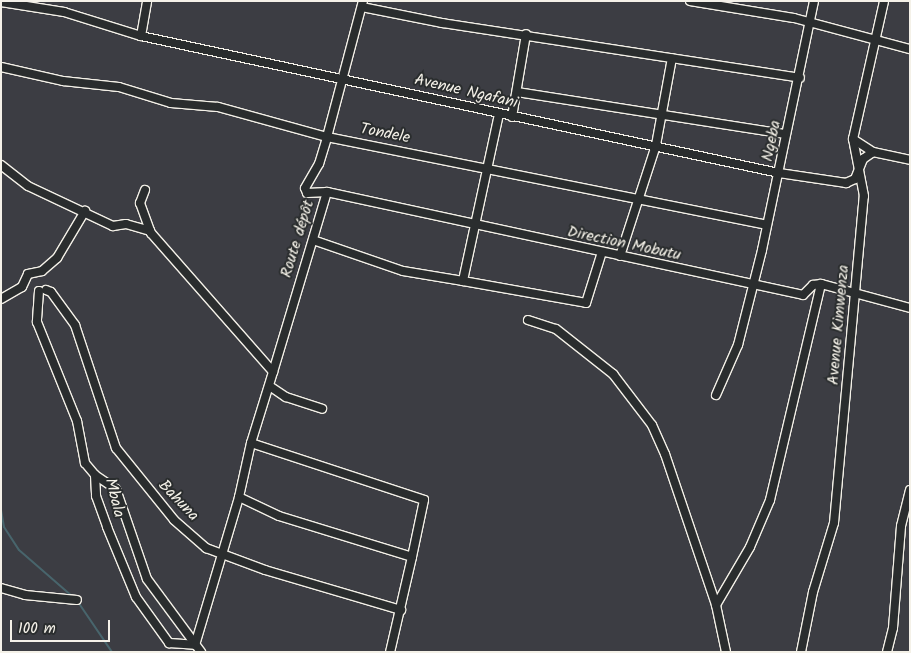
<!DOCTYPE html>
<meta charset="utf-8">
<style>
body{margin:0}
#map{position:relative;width:911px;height:653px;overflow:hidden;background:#3c3d43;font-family:Kalam,sans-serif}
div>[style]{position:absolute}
.stream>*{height:2px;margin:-1px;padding:0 1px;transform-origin:1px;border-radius:1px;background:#48656c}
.roads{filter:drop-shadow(1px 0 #f4f1e8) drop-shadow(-1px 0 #f4f1e8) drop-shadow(0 1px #f4f1e8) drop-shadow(0 -1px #f4f1e8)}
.street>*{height:8px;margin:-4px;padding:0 4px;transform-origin:4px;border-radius:4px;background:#2a2d2e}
span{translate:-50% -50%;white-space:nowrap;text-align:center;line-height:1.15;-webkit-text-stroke:4px #2a2d2e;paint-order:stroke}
.street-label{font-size:16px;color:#f4f1e8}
.frame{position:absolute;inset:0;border:2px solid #f4f1e8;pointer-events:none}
.scale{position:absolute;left:10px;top:620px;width:100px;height:22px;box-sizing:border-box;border:2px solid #f4f1e8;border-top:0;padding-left:6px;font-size:15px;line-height:18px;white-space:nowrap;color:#f4f1e8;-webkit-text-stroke:4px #2a2d2e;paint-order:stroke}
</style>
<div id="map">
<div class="stream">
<i style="left:1px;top:510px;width:17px;rotate:80deg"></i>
<i style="left:4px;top:527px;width:27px;rotate:57deg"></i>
<i style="left:19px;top:550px;width:72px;rotate:41deg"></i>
<i style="left:78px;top:602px;width:60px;rotate:55.8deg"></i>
</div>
<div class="roads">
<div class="street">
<i style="left:690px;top:1px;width:105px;rotate:9.3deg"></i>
<i style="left:794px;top:18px;width:120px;rotate:15deg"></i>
<i style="left:1px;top:2px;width:64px;rotate:9deg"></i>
<i style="left:64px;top:12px;width:81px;rotate:17.3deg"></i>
<i style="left:141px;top:36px;width:653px;rotate:12.12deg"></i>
<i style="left:779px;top:173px;width:68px;rotate:8.5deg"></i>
<i style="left:846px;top:183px;width:10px;rotate:-24deg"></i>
<i style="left:855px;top:179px;width:22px;rotate:-68deg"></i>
<i style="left:863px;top:159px;width:12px;rotate:-35deg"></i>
<i style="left:873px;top:152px;width:38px;rotate:12deg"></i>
<i style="left:362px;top:7px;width:82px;rotate:11.3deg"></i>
<i style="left:442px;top:23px;width:362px;rotate:8.7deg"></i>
<i style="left:141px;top:36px;width:36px;rotate:-80deg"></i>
<i style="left:1px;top:67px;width:64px;rotate:12.7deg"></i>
<i style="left:63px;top:81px;width:56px;rotate:6.1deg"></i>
<i style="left:119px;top:87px;width:54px;rotate:17.1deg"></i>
<i style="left:171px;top:103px;width:47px;rotate:4.9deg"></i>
<i style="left:218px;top:107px;width:113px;rotate:15.4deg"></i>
<i style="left:327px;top:137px;width:448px;rotate:11.3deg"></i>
<i style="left:517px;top:92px;width:272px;rotate:8.9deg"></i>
<i style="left:499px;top:114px;width:171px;rotate:102.2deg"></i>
<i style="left:463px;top:281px;width:125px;rotate:10.1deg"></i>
<i style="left:586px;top:303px;width:53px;rotate:-72.6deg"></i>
<i style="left:512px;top:117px;width:84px;rotate:-80.4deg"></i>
<i style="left:853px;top:139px;width:24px;rotate:33deg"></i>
<i style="left:1px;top:165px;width:34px;rotate:38deg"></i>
<i style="left:28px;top:186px;width:94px;rotate:25.2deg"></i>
<i style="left:113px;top:226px;width:13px;rotate:-9deg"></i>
<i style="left:126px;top:224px;width:25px;rotate:16deg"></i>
<i style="left:145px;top:190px;width:14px;rotate:111deg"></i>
<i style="left:140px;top:203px;width:32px;rotate:70deg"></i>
<i style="left:151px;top:233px;width:185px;rotate:48.7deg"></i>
<i style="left:273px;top:372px;width:74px;rotate:107.2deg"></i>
<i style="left:251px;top:443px;width:182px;rotate:18.2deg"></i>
<i style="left:424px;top:500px;width:58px;rotate:101.9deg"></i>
<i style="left:327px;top:192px;width:487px;rotate:12.2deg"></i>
<i style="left:803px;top:295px;width:14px;rotate:-45deg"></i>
<i style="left:813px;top:285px;width:8px;rotate:-7deg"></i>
<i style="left:821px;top:284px;width:92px;rotate:15.1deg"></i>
<i style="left:313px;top:240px;width:95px;rotate:19deg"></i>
<i style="left:403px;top:271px;width:61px;rotate:9.5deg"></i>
<i style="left:620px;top:256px;width:117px;rotate:-72deg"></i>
<i style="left:656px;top:145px;width:88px;rotate:-79.6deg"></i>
<i style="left:46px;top:290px;width:5px;rotate:22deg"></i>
<i style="left:51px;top:292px;width:41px;rotate:54deg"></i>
<i style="left:75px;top:325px;width:130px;rotate:71.6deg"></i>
<i style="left:116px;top:448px;width:92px;rotate:51.1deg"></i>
<i style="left:174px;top:520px;width:43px;rotate:41.2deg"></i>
<i style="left:206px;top:548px;width:63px;rotate:20.4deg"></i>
<i style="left:265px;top:570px;width:142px;rotate:16.4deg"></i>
<i style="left:39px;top:291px;width:31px;rotate:94deg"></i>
<i style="left:37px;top:322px;width:107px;rotate:68deg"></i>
<i style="left:77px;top:421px;width:43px;rotate:79.2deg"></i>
<i style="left:85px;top:463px;width:16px;rotate:50deg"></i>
<i style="left:95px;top:475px;width:21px;rotate:87deg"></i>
<i style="left:96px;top:496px;width:33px;rotate:70deg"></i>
<i style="left:107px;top:527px;width:76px;rotate:67.5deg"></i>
<i style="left:136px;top:597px;width:57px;rotate:54.3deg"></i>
<i style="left:169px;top:643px;width:26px;rotate:4deg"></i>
<i style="left:1px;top:299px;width:24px;rotate:-30deg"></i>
<i style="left:22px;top:287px;width:14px;rotate:-65deg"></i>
<i style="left:28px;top:274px;width:14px;rotate:-12deg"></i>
<i style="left:42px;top:271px;width:20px;rotate:-41deg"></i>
<i style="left:57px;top:258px;width:55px;rotate:-59.2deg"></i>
<i style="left:528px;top:320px;width:29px;rotate:18deg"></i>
<i style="left:556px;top:329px;width:73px;rotate:38.3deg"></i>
<i style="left:613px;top:374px;width:64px;rotate:52.6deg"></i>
<i style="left:652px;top:425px;width:32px;rotate:66deg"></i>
<i style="left:665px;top:454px;width:159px;rotate:71.3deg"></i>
<i style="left:716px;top:605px;width:48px;rotate:78deg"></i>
<i style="left:273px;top:372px;width:188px;rotate:-73.3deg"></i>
<i style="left:327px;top:192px;width:20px;rotate:177deg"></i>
<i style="left:307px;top:193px;width:5px;rotate:-112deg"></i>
<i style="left:305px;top:188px;width:28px;rotate:-60deg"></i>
<i style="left:319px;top:164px;width:28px;rotate:-73deg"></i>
<i style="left:327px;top:137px;width:141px;rotate:-75.2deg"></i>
<i style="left:271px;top:387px;width:18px;rotate:34deg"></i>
<i style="left:286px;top:397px;width:38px;rotate:18deg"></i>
<i style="left:716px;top:395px;width:55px;rotate:-66.3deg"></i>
<i style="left:738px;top:345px;width:98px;rotate:-75.8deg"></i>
<i style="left:762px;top:250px;width:254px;rotate:-78.2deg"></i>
<i style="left:95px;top:475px;width:25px;rotate:34deg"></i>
<i style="left:116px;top:489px;width:95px;rotate:71deg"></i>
<i style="left:147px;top:579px;width:91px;rotate:53.5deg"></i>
<i style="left:239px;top:497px;width:44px;rotate:25.4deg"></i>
<i style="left:279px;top:516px;width:139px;rotate:17.1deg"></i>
<i style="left:412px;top:557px;width:98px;rotate:103deg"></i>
<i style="left:1px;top:588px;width:25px;rotate:16deg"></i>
<i style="left:25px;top:595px;width:52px;rotate:5.5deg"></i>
<i style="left:716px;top:605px;width:67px;rotate:-59.6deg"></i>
<i style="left:750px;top:547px;width:51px;rotate:-66.9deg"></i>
<i style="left:770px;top:500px;width:222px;rotate:-76.7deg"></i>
<i style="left:195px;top:645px;width:154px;rotate:-73.4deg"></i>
<i style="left:239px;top:497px;width:55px;rotate:-77.5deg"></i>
<i style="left:801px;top:652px;width:61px;rotate:-78.7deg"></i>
<i style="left:813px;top:592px;width:72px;rotate:-73.1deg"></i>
<i style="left:834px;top:523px;width:328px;rotate:-84.8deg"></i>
<i style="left:864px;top:196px;width:58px;rotate:-100.9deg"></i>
<i style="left:853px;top:139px;width:141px;rotate:-77.3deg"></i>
<i style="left:887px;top:652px;width:25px;rotate:-76deg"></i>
<i style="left:893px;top:628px;width:102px;rotate:-85.5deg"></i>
<i style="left:901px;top:526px;width:37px;rotate:-76deg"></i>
</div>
</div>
<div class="street-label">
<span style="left:466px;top:92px;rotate:13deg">Avenue Ngafani</span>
<span style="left:385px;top:134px;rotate:11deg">Tondele</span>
<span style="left:772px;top:141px;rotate:-78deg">Ngeba</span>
<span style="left:298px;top:239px;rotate:-73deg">Route dépôt</span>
<span style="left:624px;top:244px;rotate:12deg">Direction Mobutu</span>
<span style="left:839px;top:325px;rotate:-85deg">Avenue Kimwenza</span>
<span style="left:114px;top:498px;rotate:76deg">Mbala</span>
<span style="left:178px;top:501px;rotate:46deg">Bahuna</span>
</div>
<div class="frame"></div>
<div class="scale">100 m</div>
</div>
